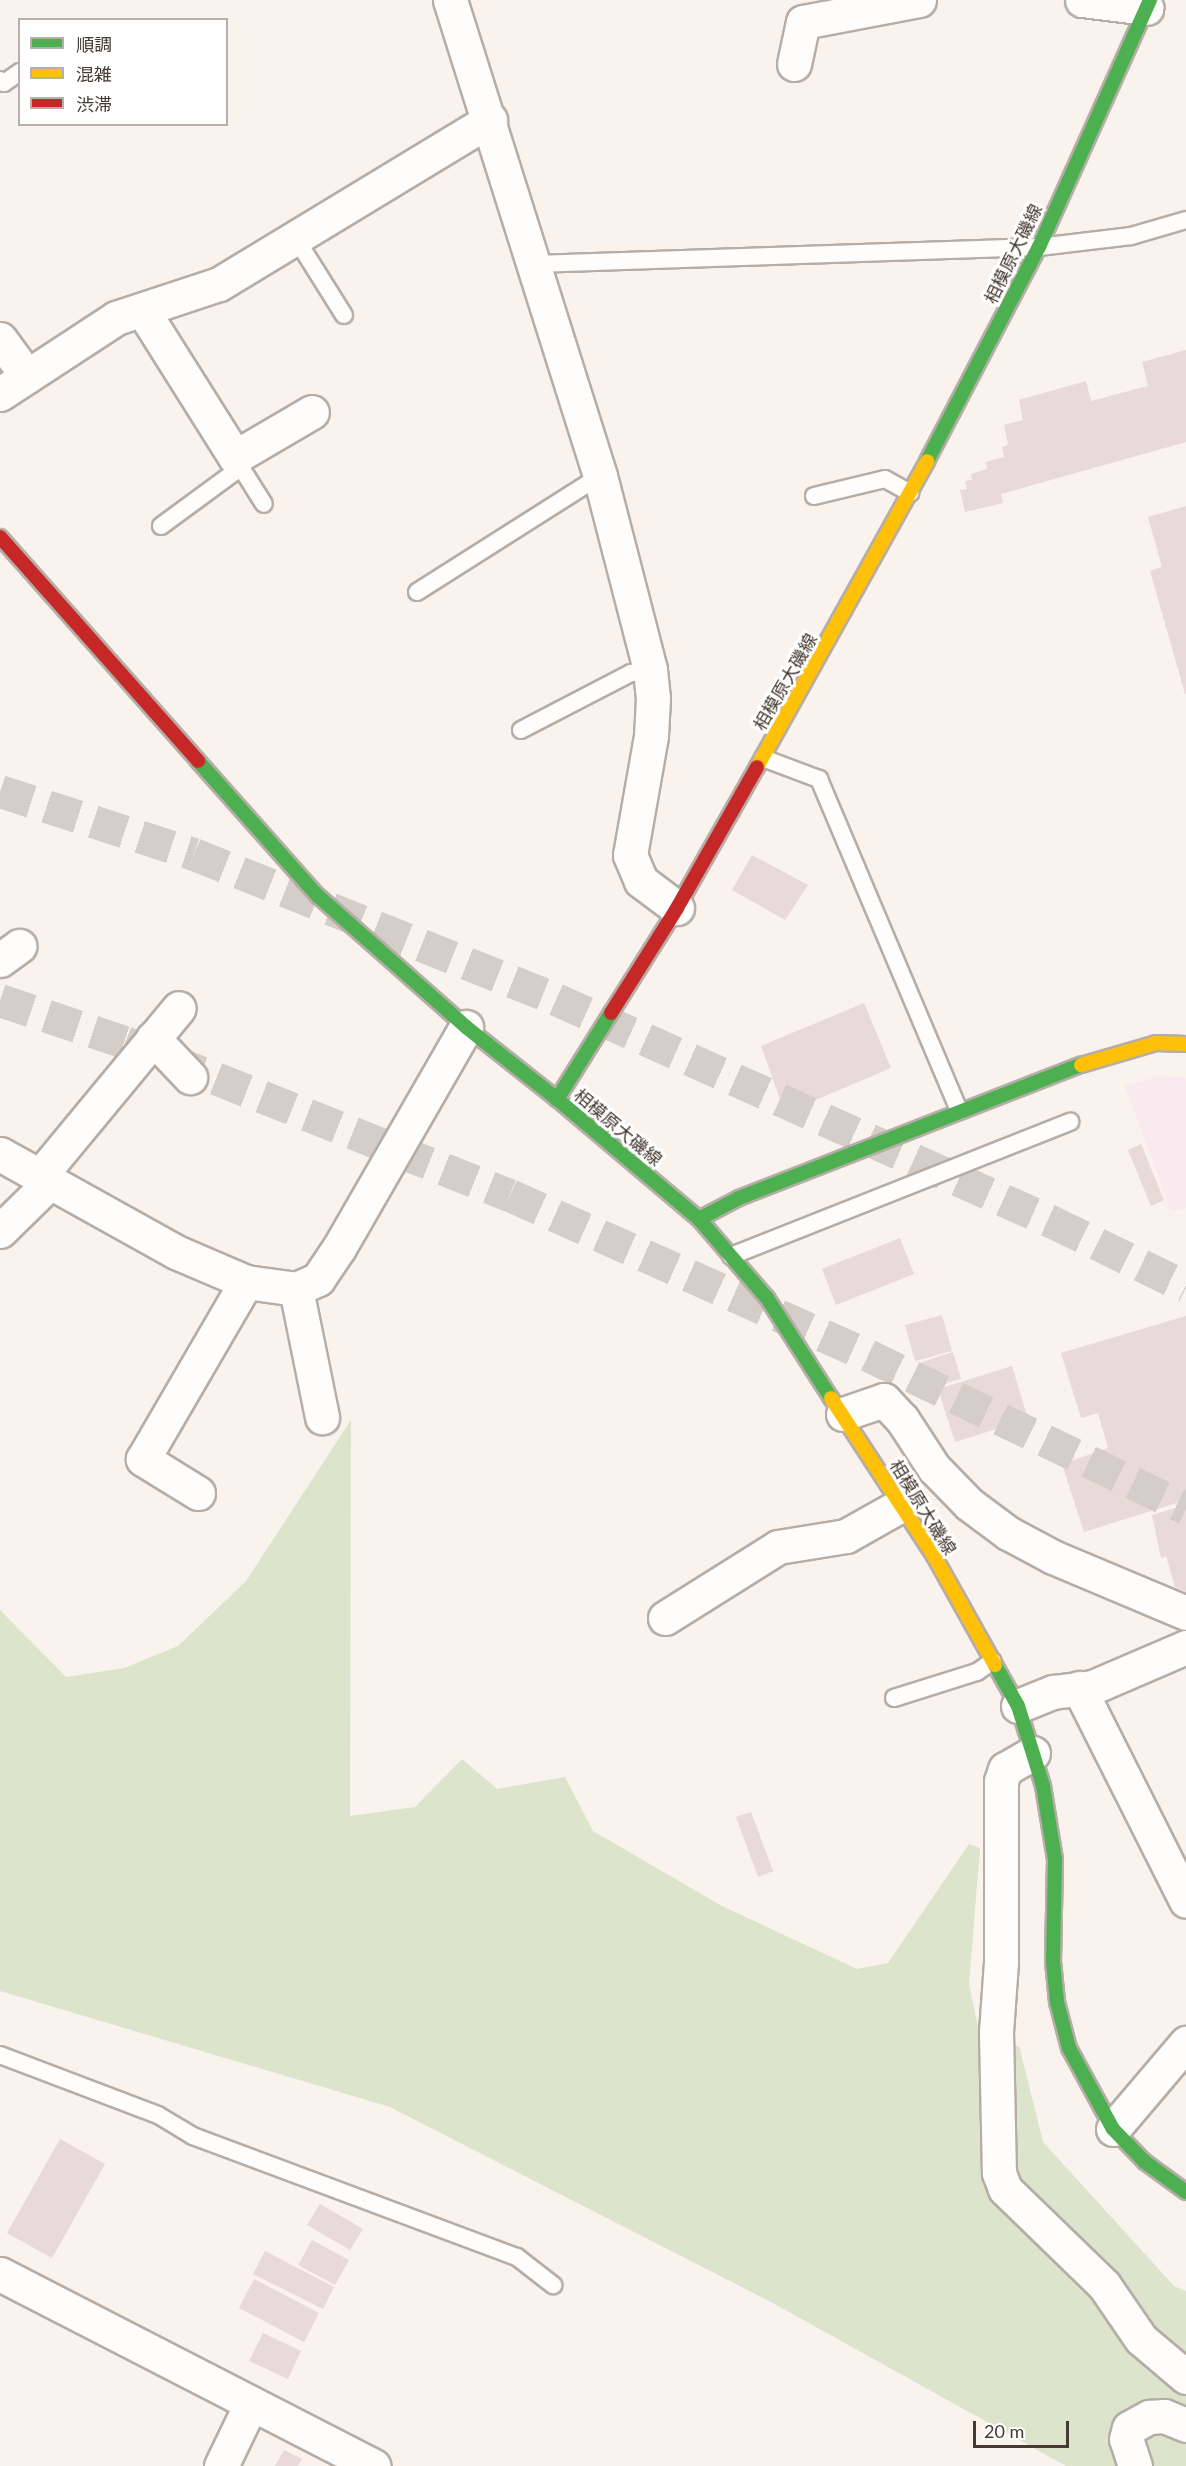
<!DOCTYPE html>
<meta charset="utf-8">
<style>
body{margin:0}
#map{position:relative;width:1186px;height:2466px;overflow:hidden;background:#f9f2ed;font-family:Lato,"Noto Sans JP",sans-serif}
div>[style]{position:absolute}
.commercial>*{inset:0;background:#f9eaef}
.green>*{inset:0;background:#dce5cc}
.building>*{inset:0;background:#e8dad6}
.highway-tunnel>*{height:33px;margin-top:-16.5px;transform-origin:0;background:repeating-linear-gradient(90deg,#d5cdc7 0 33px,transparent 0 49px)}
.roads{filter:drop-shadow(2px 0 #b6ada7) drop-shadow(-2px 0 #b6ada7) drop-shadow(0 2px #b6ada7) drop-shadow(0 -2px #b6ada7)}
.lane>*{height:16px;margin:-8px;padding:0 8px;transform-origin:8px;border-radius:8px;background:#fefdfc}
.street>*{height:33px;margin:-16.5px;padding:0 16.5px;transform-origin:16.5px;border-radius:16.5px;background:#fefdfc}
.fast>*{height:14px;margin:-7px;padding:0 7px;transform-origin:7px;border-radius:7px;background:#4caf50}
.slow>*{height:14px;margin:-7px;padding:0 7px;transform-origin:7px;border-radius:7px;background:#ffc107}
.jam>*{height:14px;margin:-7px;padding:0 7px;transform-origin:7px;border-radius:7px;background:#c62828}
span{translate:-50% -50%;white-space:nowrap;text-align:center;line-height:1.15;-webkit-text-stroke:6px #fff;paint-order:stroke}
.street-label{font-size:18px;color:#463931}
.legend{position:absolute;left:18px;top:18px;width:210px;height:108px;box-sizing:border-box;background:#fff;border:2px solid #b5b0ad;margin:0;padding:8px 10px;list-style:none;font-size:18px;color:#463931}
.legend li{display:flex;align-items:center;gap:12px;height:30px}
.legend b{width:30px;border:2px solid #b5b0ad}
.scale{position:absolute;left:973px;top:2421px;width:96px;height:27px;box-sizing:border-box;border:3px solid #463931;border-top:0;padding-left:8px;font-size:18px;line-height:21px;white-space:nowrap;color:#463931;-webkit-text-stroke:4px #fff;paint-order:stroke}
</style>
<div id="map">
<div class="commercial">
<i style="clip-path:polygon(1159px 1076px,1186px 1078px,1186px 1208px,1171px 1211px,1125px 1086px)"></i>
</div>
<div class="green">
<i style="clip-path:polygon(351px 1420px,350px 1816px,415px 1807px,462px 1759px,497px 1789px,565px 1777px,593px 1831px,722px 1906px,857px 1969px,888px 1963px,969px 1844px,980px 1848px,969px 1984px,982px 2047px,1019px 2046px,1043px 2142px,1174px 2286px,1186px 2291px,1186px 2466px,1066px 2466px,771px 2302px,390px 2107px,0 1991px,0 1610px,66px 1677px,124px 1668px,178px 1646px,246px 1581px)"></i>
</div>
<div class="building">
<i style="clip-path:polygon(1186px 350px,1186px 442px,1001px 494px,1003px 503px,965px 512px,960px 490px,967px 489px,965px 481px,972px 480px,971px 474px,987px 469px,986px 462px,1004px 457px,1002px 447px,1008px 445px,1004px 425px,1023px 420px,1019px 400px,1086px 381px,1091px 401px,1148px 386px,1142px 362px)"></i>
<i style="clip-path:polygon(1186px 506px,1186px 694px,1185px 694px,1150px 571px,1162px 567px,1148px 517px)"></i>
<i style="clip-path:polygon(752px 855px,808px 885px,785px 920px,732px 890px)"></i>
<i style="clip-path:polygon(864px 1003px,891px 1068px,785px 1113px,761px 1046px)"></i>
<i style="clip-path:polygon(1141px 1144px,1164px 1200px,1151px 1206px,1128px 1150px)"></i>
<i style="clip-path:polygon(900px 1238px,914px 1274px,836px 1305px,822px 1269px)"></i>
<i style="clip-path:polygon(942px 1315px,952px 1351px,915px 1361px,905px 1325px)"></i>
<i style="clip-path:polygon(1186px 1316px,1186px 1500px,1084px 1532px,1062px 1464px,1108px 1448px,1098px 1413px,1081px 1418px,1061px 1353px)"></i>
<i style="clip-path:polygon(953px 1352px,961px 1379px,930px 1388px,922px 1362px)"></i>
<i style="clip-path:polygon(1012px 1366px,1028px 1419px,955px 1442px,938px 1389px)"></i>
<i style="clip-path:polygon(1186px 1505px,1186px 1592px,1175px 1587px,1166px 1556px,1161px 1558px,1152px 1515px)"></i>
<i style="clip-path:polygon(751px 1812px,773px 1871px,758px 1877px,736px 1817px)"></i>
<i style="clip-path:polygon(60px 2139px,105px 2164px,52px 2258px,7px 2233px)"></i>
<i style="clip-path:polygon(320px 2204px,363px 2229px,350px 2250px,307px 2225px)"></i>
<i style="clip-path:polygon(312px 2240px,349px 2260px,335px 2285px,298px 2265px)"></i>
<i style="clip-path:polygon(265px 2251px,334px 2287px,323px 2309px,253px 2274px)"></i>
<i style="clip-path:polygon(254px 2279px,319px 2313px,304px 2342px,239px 2308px)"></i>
<i style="clip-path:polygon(263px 2333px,301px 2351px,288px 2379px,249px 2361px)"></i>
<i style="clip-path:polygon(284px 2450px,302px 2459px,298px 2466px,275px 2466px)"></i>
</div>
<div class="highway-tunnel">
<i style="left:0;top:791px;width:204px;rotate:18deg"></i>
<i style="left:194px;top:854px;width:390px;rotate:21.8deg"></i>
<i style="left:556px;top:999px;width:545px;rotate:24.17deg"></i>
<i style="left:1053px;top:1222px;width:148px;rotate:26deg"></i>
<i style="left:0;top:1000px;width:132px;rotate:18.6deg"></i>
<i style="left:125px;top:1042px;width:414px;rotate:21.7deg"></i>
<i style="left:510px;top:1195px;width:392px;rotate:24.1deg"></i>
<i style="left:868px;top:1355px;width:353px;rotate:25.7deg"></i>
</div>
<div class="roads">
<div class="lane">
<i style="left:0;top:80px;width:5px;rotate:37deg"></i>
<i style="left:4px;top:83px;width:19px;rotate:-35deg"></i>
<i style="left:295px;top:237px;width:92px;rotate:57.9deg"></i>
<i style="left:535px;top:264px;width:504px;rotate:-1.93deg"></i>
<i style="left:1039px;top:247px;width:93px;rotate:-6.8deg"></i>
<i style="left:1131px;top:236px;width:57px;rotate:-16.2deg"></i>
<i style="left:235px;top:458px;width:54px;rotate:57.8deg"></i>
<i style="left:814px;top:496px;width:73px;rotate:-13.5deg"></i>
<i style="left:885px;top:479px;width:29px;rotate:29deg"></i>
<i style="left:161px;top:526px;width:98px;rotate:-36.3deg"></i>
<i style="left:417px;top:592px;width:217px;rotate:-32.4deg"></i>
<i style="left:521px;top:730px;width:124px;rotate:-27.4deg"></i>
<i style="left:631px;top:673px;width:19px;rotate:-9deg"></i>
<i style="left:763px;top:758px;width:60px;rotate:20.6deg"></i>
<i style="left:819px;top:779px;width:360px;rotate:67.1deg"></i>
<i style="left:731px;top:1256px;width:365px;rotate:-21.6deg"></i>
<i style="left:894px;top:1698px;width:87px;rotate:-17.4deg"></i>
<i style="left:977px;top:1672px;width:19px;rotate:-35deg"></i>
<i style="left:0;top:2055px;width:169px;rotate:20.8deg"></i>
<i style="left:158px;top:2115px;width:41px;rotate:31deg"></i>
<i style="left:193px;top:2136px;width:346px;rotate:20.5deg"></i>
<i style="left:517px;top:2257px;width:46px;rotate:37.9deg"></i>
</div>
<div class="street">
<i style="left:450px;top:0;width:499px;rotate:72.5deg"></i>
<i style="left:600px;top:476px;width:200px;rotate:75.5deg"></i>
<i style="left:650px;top:670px;width:28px;rotate:84deg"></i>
<i style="left:653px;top:698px;width:38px;rotate:93deg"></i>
<i style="left:651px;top:736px;width:121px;rotate:100deg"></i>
<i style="left:630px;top:855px;width:28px;rotate:67deg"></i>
<i style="left:641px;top:881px;width:45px;rotate:36.9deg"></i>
<i style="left:1082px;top:0;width:65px;rotate:7deg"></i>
<i style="left:794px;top:64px;width:43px;rotate:-77.9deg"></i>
<i style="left:803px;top:22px;width:118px;rotate:-10.7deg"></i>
<i style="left:147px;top:308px;width:14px;rotate:78deg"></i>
<i style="left:150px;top:322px;width:160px;rotate:57.8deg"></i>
<i style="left:235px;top:457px;width:89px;rotate:-30.3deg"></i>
<i style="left:0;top:339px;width:46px;rotate:53.9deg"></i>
<i style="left:0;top:394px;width:139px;rotate:-33.2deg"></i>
<i style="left:116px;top:318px;width:108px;rotate:-18.3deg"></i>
<i style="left:219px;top:284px;width:317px;rotate:-31.2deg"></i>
<i style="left:0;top:960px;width:24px;rotate:-36deg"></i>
<i style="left:153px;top:1038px;width:54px;rotate:46.5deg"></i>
<i style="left:0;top:1154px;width:201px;rotate:29.1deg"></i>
<i style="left:176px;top:1252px;width:76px;rotate:23.2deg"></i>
<i style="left:246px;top:1282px;width:50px;rotate:8deg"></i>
<i style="left:296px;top:1289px;width:24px;rotate:-24deg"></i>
<i style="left:318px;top:1279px;width:37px;rotate:-56deg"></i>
<i style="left:339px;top:1248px;width:255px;rotate:-60.1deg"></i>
<i style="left:39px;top:1177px;width:219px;rotate:-50.4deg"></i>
<i style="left:0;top:1231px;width:69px;rotate:-44.4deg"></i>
<i style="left:296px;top:1289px;width:131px;rotate:78.5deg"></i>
<i style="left:843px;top:1414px;width:43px;rotate:-18.9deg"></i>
<i style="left:884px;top:1400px;width:26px;rotate:47deg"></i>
<i style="left:902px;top:1419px;width:59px;rotate:56.9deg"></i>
<i style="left:934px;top:1468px;width:50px;rotate:45.8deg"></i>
<i style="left:969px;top:1504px;width:49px;rotate:36.6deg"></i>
<i style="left:1008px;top:1533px;width:51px;rotate:28.1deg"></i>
<i style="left:1053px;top:1557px;width:144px;rotate:22.8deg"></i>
<i style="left:198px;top:1493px;width:65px;rotate:-148.3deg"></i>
<i style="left:143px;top:1459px;width:205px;rotate:-59.8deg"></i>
<i style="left:665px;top:1618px;width:133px;rotate:-32.1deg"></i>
<i style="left:778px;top:1547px;width:69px;rotate:-9.2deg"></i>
<i style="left:846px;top:1536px;width:63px;rotate:-29.4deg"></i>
<i style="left:1079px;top:1688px;width:238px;rotate:63.3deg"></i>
<i style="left:1018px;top:1706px;width:38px;rotate:-22deg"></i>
<i style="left:1053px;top:1692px;width:40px;rotate:-7.1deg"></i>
<i style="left:1093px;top:1687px;width:101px;rotate:-23.3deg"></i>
<i style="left:1033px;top:1753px;width:32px;rotate:150deg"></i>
<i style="left:1005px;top:1769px;width:13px;rotate:108deg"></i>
<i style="left:1001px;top:1781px;width:181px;rotate:90deg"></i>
<i style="left:1001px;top:1962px;width:70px;rotate:94.1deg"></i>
<i style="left:996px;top:2032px;width:141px;rotate:88.8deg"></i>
<i style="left:999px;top:2173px;width:17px;rotate:69deg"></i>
<i style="left:1005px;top:2189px;width:138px;rotate:44.1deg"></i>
<i style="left:1104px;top:2285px;width:65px;rotate:55.6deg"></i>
<i style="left:1141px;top:2339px;width:59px;rotate:40.2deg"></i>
<i style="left:1113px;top:2129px;width:113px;rotate:-49.7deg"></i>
<i style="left:0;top:2274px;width:420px;rotate:27.2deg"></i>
<i style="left:221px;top:2466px;width:69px;rotate:-64.2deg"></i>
<i style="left:1135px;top:2466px;width:28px;rotate:-108deg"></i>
<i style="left:1126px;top:2439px;width:11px;rotate:-75deg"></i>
<i style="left:1129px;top:2428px;width:23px;rotate:-29deg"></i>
<i style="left:1149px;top:2417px;width:15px;rotate:-4deg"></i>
<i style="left:1164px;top:2416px;width:24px;rotate:22deg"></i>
</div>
<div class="fast">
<i style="left:927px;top:461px;width:242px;rotate:-62.4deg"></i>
<i style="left:1039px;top:247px;width:271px;rotate:-65.8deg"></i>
<i style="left:198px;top:761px;width:181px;rotate:48.4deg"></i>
<i style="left:318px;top:896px;width:198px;rotate:41.5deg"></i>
<i style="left:466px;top:1027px;width:116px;rotate:38.4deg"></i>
<i style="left:611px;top:1013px;width:102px;rotate:122.1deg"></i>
<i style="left:557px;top:1099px;width:186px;rotate:40.2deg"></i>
<i style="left:699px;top:1219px;width:104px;rotate:49.3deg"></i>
<i style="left:767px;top:1298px;width:119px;rotate:57.4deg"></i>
<i style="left:699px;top:1219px;width:45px;rotate:-27.7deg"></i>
<i style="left:739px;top:1198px;width:367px;rotate:-21.3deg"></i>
<i style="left:995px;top:1665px;width:47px;rotate:60.7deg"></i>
<i style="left:1018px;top:1706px;width:84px;rotate:72.6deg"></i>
<i style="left:1043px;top:1786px;width:74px;rotate:80.7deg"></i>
<i style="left:1055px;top:1859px;width:102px;rotate:91.1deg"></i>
<i style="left:1053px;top:1961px;width:41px;rotate:84.4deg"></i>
<i style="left:1057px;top:2002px;width:48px;rotate:75.4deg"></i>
<i style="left:1069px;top:2048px;width:92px;rotate:61.5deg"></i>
<i style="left:1113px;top:2129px;width:46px;rotate:45.9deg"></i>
<i style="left:1145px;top:2162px;width:51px;rotate:36.2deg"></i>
</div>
<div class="slow">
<i style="left:757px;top:767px;width:350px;rotate:-60.9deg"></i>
<i style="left:1081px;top:1065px;width:78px;rotate:-16.3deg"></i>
<i style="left:1156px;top:1043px;width:30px;rotate:2deg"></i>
<i style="left:831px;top:1398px;width:189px;rotate:56.9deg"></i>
<i style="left:934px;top:1556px;width:125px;rotate:60.8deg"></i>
</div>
<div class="jam">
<i style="left:0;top:537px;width:299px;rotate:48.5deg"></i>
<i style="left:611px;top:1013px;width:124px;rotate:-57.8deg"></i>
<i style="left:677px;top:908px;width:162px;rotate:-60.4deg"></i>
</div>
</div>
<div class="street-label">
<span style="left:1013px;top:254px;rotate:-64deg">相模原大磯線</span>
<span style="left:785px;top:682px;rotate:-60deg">相模原大磯線</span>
<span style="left:618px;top:1127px;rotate:40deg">相模原大磯線</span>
<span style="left:923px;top:1507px;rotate:58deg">相模原大磯線</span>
</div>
<ul class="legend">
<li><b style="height:8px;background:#4caf50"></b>順調</li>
<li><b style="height:8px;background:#ffc107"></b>混雑</li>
<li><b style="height:8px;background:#c62828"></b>渋滞</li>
</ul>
<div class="scale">20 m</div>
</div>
